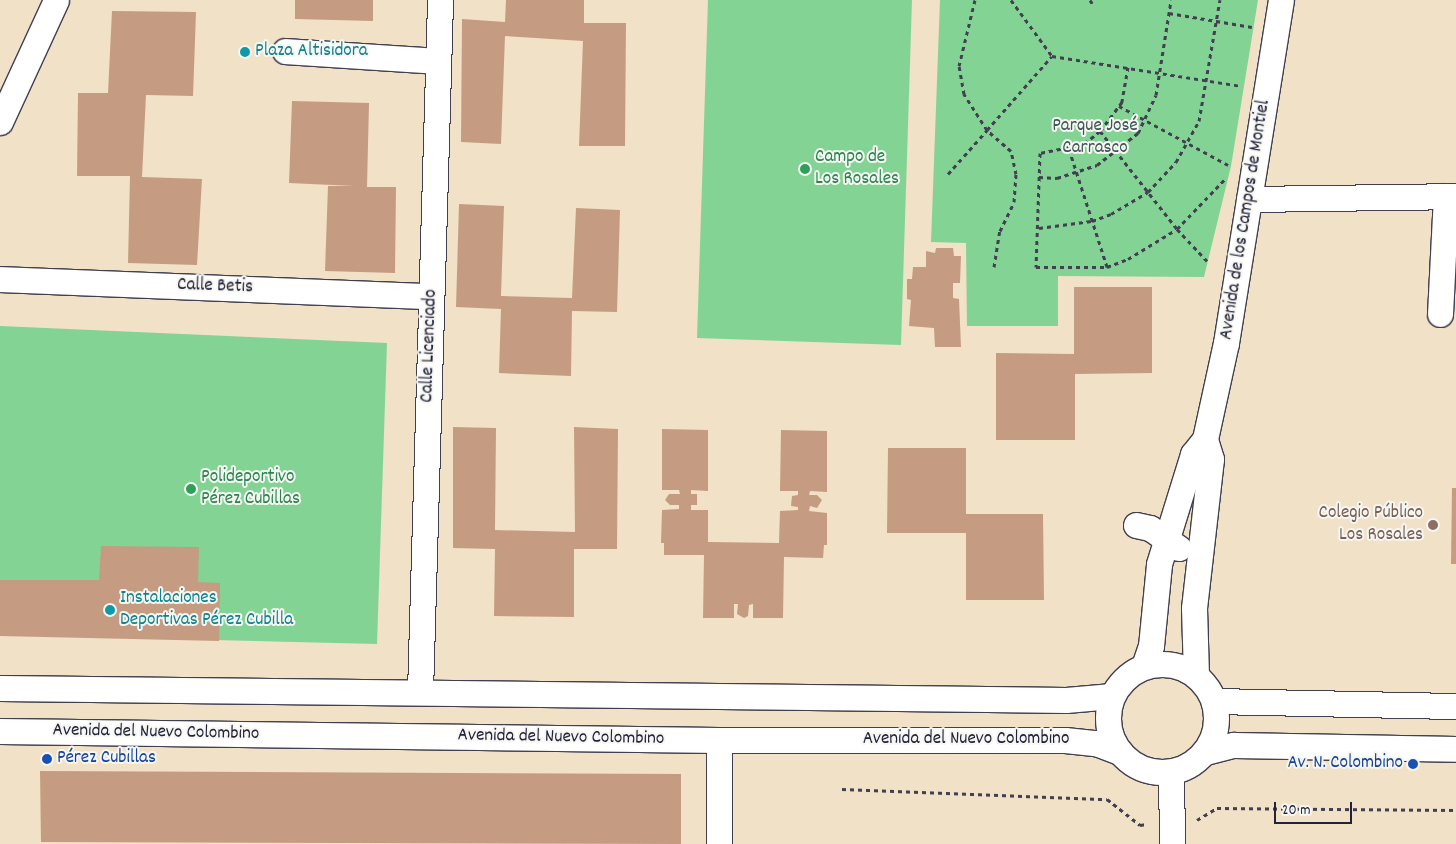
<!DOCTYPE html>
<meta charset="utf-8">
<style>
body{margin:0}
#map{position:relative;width:1456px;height:844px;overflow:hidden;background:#f1e1c6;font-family:Dekko,sans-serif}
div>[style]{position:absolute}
.green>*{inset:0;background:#83d394}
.building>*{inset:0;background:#c59c81}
.path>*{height:3px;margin-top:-1.5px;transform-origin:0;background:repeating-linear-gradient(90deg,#413f50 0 4px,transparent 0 8px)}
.roads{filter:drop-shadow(1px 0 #413f50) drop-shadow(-1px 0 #413f50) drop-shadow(0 1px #413f50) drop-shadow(0 -1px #413f50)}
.minor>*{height:25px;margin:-12.5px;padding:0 12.5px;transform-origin:12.5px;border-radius:12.5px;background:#fff}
.minor>.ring{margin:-12.5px;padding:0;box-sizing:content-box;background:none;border:25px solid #fff;border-radius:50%}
.dots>*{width:14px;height:14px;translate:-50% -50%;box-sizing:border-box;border:2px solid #f6f6f2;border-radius:50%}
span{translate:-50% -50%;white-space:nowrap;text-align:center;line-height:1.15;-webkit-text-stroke:4px #f6f6f2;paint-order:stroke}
.culture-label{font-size:19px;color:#0d838f}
.left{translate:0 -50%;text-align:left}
.park-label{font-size:19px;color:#3f5756}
.leisure-label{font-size:19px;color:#27864d}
.street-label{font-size:19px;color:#22223b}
.education-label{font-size:19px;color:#785e54}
.right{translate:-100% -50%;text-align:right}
.transit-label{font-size:19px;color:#164399}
.scale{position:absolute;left:1274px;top:802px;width:78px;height:22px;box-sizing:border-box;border:2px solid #22223b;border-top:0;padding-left:6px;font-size:15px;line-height:18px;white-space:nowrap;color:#22223b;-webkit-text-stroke:4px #f6f6f2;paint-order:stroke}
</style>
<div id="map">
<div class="green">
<i style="clip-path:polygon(708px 0,912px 0,901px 345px,697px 338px)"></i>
<i style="clip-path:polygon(940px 0,1258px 0,1231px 166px,1204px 277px,1058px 276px,1058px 326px,967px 326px,966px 243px,931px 242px)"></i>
<i style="clip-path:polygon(0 326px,387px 343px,377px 644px,0 635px)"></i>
</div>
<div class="building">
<i style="clip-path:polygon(295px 0,373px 0,373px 21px,295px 19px)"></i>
<i style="clip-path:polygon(506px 0,584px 0,584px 23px,626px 23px,625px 146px,579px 146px,583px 41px,505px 36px,501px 144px,461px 142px,462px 19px,505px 22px)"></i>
<i style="clip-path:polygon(112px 11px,196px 12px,193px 96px,146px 95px,142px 177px,202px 179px,197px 265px,128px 263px,130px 176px,77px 176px,78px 93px,108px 93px)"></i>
<i style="clip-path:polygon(292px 101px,369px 103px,367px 187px,396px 187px,395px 273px,325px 271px,328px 186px,354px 186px,289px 183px)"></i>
<i style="clip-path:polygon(459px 204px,504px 206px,501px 296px,572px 298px,576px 208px,620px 210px,617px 312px,572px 311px,571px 376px,499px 373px,501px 309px,456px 307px)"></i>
<i style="clip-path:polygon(936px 248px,953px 248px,954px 256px,961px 256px,960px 283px,953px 283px,953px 298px,959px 299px,961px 347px,935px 347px,934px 328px,909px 326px,911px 300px,907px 299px,907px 279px,912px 279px,913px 267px,926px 267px,926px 251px,935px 253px)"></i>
<i style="clip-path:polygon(1074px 287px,1152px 287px,1152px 373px,1075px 374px,1075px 440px,996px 440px,996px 353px,1074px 354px)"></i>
<i style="clip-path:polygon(453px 427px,496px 428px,495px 530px,575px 532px,574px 427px,618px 429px,617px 549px,574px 549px,574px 617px,494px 616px,495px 549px,453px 548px)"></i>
<i style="clip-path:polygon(662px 429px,708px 430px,708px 491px,691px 490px,691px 494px,697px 494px,697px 505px,691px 505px,691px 510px,708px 510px,708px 542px,779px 543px,780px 511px,798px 510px,798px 507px,791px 506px,792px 496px,798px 495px,798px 491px,780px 491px,781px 430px,827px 431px,827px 492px,810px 491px,809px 495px,817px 495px,822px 500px,817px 508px,810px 506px,809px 511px,827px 513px,827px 545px,824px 545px,823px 558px,784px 557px,783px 618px,753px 618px,753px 604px,749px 605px,748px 616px,744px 618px,737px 614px,738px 604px,734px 604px,734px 618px,703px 618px,704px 555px,664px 555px,664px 543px,661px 543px,662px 510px,679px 509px,679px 505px,670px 505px,665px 500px,669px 494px,680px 494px,679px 490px,662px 490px)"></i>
<i style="clip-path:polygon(888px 448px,966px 448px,966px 514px,1043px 514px,1044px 600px,966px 600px,966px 533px,887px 533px)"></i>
<i style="clip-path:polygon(1452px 488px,1456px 488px,1456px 564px,1451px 564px)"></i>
<i style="clip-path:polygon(101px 546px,199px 547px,198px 582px,220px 583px,219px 641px,0 636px,0 580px,99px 580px)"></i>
<i style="clip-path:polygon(40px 771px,681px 774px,681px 844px,41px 842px)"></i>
</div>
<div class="path">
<i style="left:1011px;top:0;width:69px;rotate:53.8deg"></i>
<i style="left:1052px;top:56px;width:191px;rotate:9deg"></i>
<i style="left:1090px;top:0;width:4px;rotate:56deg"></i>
<i style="left:1169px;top:13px;width:84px;rotate:9.6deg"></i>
<i style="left:1128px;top:67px;width:36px;rotate:100deg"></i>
<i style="left:1122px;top:102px;width:36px;rotate:127deg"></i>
<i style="left:1100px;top:131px;width:125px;rotate:51.8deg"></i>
<i style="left:1177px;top:229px;width:44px;rotate:46.8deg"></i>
<i style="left:1119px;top:106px;width:124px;rotate:28.4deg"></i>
<i style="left:1100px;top:131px;width:21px;rotate:141deg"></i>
<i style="left:1084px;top:144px;width:45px;rotate:168.4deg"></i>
<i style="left:1040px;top:153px;width:114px;rotate:92deg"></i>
<i style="left:1036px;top:267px;width:71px"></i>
<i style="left:1107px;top:267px;width:22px;rotate:-21deg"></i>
<i style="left:1128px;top:259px;width:57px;rotate:-31.5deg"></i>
<i style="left:1177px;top:229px;width:69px;rotate:-46.2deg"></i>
<i style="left:1069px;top:149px;width:124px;rotate:72.1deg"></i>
<i style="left:948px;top:174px;width:59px;rotate:-48.4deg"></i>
<i style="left:987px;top:130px;width:43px;rotate:-122.6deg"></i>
<i style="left:964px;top:94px;width:28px;rotate:-100deg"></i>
<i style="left:959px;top:66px;width:68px;rotate:-76.4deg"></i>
<i style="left:1039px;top:177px;width:18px;rotate:3deg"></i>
<i style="left:1057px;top:178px;width:42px;rotate:-18deg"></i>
<i style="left:1097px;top:165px;width:52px;rotate:-38deg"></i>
<i style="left:1138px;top:133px;width:42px;rotate:-64.7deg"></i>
<i style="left:1156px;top:95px;width:96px;rotate:-81deg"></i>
<i style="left:1039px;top:228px;width:53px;rotate:-7.5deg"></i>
<i style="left:1092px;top:221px;width:20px;rotate:-20deg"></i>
<i style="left:1111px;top:214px;width:43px;rotate:-30.7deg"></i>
<i style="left:1148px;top:192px;width:41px;rotate:-47deg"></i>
<i style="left:1176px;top:162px;width:47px;rotate:-60.7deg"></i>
<i style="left:1199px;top:121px;width:123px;rotate:-80.2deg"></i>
<i style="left:994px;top:267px;width:36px;rotate:-81deg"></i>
<i style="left:1000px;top:231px;width:32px;rotate:-64deg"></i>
<i style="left:1014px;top:202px;width:28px;rotate:-86deg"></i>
<i style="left:1016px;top:174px;width:24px;rotate:-102deg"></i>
<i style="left:1011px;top:151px;width:32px;rotate:-139deg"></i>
<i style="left:987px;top:130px;width:98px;rotate:-48.7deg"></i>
<i style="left:842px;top:789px;width:265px;rotate:2.2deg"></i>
<i style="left:1107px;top:799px;width:42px;rotate:38.2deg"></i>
<i style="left:1140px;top:825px;width:7px;rotate:-8deg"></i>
<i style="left:1197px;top:820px;width:23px;rotate:-31deg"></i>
<i style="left:1217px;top:808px;width:239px;rotate:0.5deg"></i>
</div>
<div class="roads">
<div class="minor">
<i style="left:285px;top:51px;width:153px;rotate:3.7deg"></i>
<i style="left:0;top:122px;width:134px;rotate:-65.3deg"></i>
<i style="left:1249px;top:199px;width:207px;rotate:-0.8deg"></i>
<i style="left:0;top:279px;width:431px;rotate:2.3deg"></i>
<i style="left:1440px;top:314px;width:118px;rotate:-87.1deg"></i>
<i style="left:1136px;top:525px;width:14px;rotate:12deg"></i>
<i style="left:1150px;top:528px;width:35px;rotate:35deg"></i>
<i class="ring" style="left:1108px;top:664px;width:83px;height:83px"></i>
<i style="left:1144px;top:666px;width:21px;rotate:-71deg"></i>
<i style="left:1151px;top:646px;width:82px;rotate:-84.4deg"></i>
<i style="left:1159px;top:564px;width:115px;rotate:-72.8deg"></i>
<i style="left:1193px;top:454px;width:19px;rotate:-51deg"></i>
<i style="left:1205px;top:439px;width:98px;rotate:-77.7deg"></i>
<i style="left:1226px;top:343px;width:347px;rotate:-80.9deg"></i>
<i style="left:1196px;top:675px;width:67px;rotate:-91.7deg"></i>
<i style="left:1194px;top:608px;width:150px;rotate:-83.5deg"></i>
<i style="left:1211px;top:459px;width:21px;rotate:-107deg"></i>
<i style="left:0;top:688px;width:1066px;rotate:0.64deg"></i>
<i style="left:1066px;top:700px;width:46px;rotate:-5deg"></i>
<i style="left:420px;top:692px;width:692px;rotate:-88.34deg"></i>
<i style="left:1214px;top:701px;width:242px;rotate:1.2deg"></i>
<i style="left:0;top:731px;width:719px;rotate:0.72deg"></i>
<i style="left:719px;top:740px;width:346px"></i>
<i style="left:1065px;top:740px;width:31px;rotate:6deg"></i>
<i style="left:1096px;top:743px;width:26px;rotate:21deg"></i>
<i style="left:1205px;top:752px;width:30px;rotate:-14deg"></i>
<i style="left:1234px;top:745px;width:222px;rotate:1deg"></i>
<i style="left:1171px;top:772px;width:72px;rotate:89.2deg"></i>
<i style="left:719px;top:844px;width:104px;rotate:-90deg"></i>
</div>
</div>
<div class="dots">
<i style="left:245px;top:52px;background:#0f9aa8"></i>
<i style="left:805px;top:169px;background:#2e9e5b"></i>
<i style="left:191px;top:489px;background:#2e9e5b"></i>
<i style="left:1433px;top:525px;background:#8d6e63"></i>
<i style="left:110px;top:610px;background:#0f9aa8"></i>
<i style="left:47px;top:759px;background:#1a4fb4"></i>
<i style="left:1413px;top:764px;background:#1a4fb4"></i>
</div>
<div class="culture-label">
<span class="left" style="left:255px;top:52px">Plaza Altisidora</span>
<span class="left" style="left:120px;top:610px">Instalaciones<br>Deportivas Pérez Cubilla</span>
</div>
<div class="park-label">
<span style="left:1095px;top:138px">Parque José<br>Carrasco</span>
</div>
<div class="leisure-label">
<span class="left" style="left:815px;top:169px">Campo de<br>Los Rosales</span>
<span class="left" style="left:201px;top:489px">Polideportivo<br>Pérez Cubillas</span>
</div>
<div class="street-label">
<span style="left:1246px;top:220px;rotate:-81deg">Avenida de los Campos de Montiel</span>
<span style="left:215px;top:287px;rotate:2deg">Calle Betis</span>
<span style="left:430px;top:346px;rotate:-88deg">Calle Licenciado</span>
<span style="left:156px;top:733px;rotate:1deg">Avenida del Nuevo Colombino</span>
<span style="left:561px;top:738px;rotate:1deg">Avenida del Nuevo Colombino</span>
<span style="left:966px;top:740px">Avenida del Nuevo Colombino</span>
</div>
<div class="education-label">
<span class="right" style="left:1423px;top:525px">Colegio Público<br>Los Rosales</span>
</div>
<div class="transit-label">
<span class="left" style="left:57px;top:759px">Pérez Cubillas</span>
<span class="right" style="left:1403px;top:764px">Av. N. Colombino</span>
</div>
<div class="scale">20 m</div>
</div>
